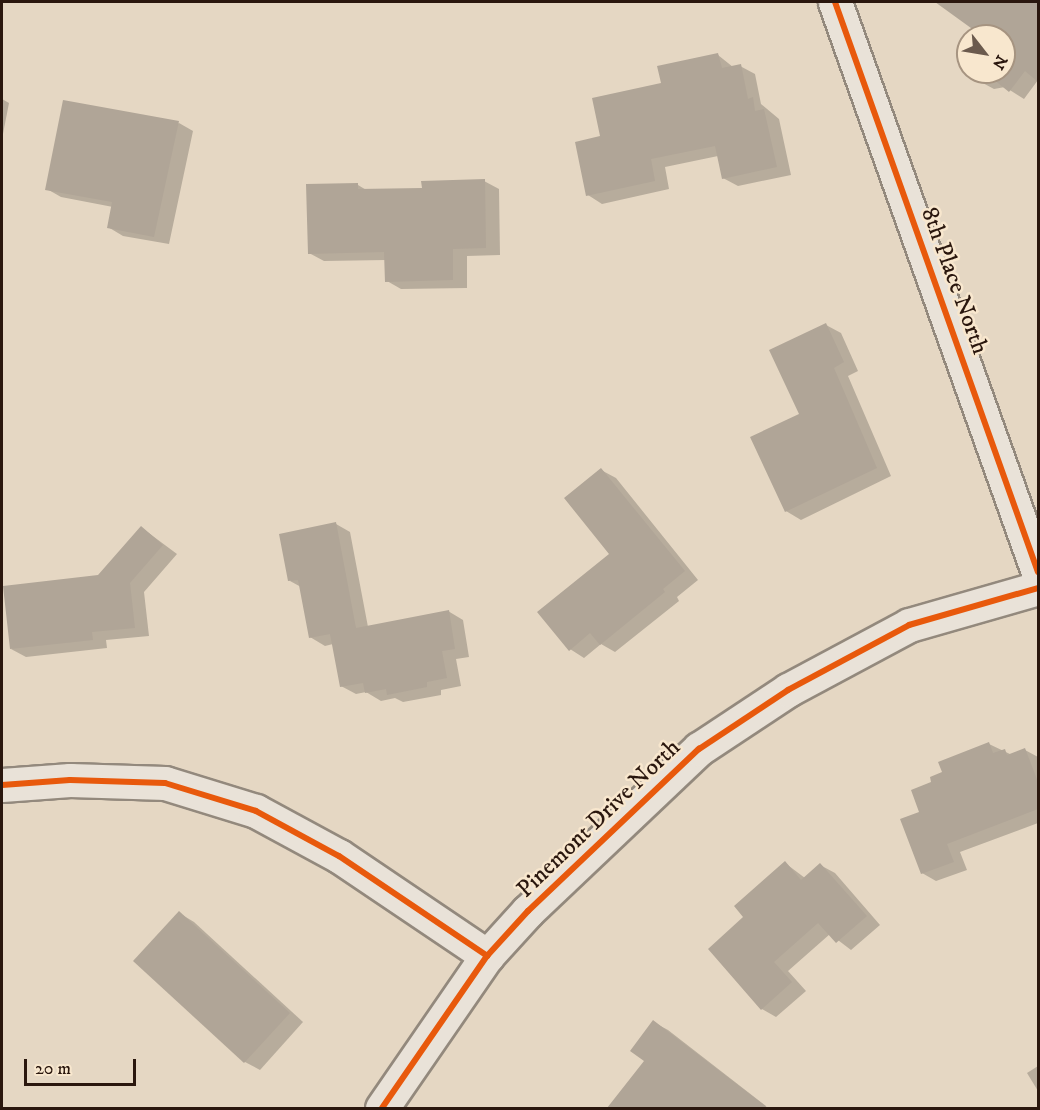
<!DOCTYPE html>
<style>
body{margin:0}
#map{position:relative;width:1040px;height:1110px;overflow:hidden;background:#e5d7c3;font-family:"IM FELL DW Pica",serif}
div>[style]{position:absolute}
.shadow>*{inset:0;background:#0003}
.building>*{inset:0;background:#b0a597}
.roads{filter:drop-shadow(2px 0 #93897d) drop-shadow(-2px 0 #93897d) drop-shadow(0 2px #93897d) drop-shadow(0 -2px #93897d)}
.minor>*{height:33px;margin:-16.5px;padding:0 16.5px;transform-origin:16.5px;border-radius:16.5px;background:#e9e2d8}
.cycleway>*{height:6px;margin:-3px;padding:0 3px;transform-origin:3px;border-radius:3px;background:#e8590c}
span{translate:-50% -50%;white-space:nowrap;text-align:center;line-height:1.15;-webkit-text-stroke:5px #f8e7ce;paint-order:stroke}
.street-label{font-size:24px;color:#2a170e}
.frame{position:absolute;inset:0;border:3px solid #2a170e;pointer-events:none}
.north{position:absolute;left:956px;top:24px;width:60px;height:60px;box-sizing:border-box;background:#f8e7ce;border:2px solid #a69481;border-radius:50%;rotate:121deg;font-size:16px;font-weight:700;line-height:24px;text-align:center;color:#2a170e}
.north::after{content:'';display:block;margin:auto;width:21px;height:27px;background:#6b5a4d;clip-path:polygon(50% 0,100% 100%,50% 72%,0 100%)}
.scale{position:absolute;left:24px;top:1059px;width:112px;height:27px;box-sizing:border-box;border:3px solid #2a170e;border-top:0;padding-left:8px;font-size:18px;line-height:21px;white-space:nowrap;color:#2a170e;-webkit-text-stroke:4px #f8e7ce;paint-order:stroke}
</style>
<div id="map">
<div class="shadow">
<i style="clip-path:polygon(971px 2px,1038px 2px,1038px 80px,1024px 99px,1005px 87px,994px 89px,979px 81px,980px 72px,1004px 72px,1004px 36px,985px 36px,959px 17px)"></i>
<i style="clip-path:polygon(718px 55px,733px 67px,740px 66px,755px 74px,761px 104px,779px 119px,791px 175px,738px 186px,723px 178px,718px 156px,665px 167px,669px 189px,602px 204px,588px 195px,602px 138px,663px 84px)"></i>
<i style="clip-path:polygon(2px 99px,9px 103px,2px 139px)"></i>
<i style="clip-path:polygon(179px 123px,193px 131px,169px 244px,123px 236px,108px 227px,113px 207px,61px 197px,47px 189px)"></i>
<i style="clip-path:polygon(484px 181px,499px 189px,500px 255px,467px 256px,467px 288px,401px 289px,387px 281px,386px 260px,324px 261px,309px 253px,358px 185px,368px 191px,423px 190px)"></i>
<i style="clip-path:polygon(826px 325px,841px 333px,858px 371px,848px 376px,891px 476px,801px 520px,786px 511px,801px 414px)"></i>
<i style="clip-path:polygon(601px 470px,616px 478px,698px 580px,677px 597px,679px 601px,615px 652px,601px 644px,584px 658px,570px 649px,611px 554px)"></i>
<i style="clip-path:polygon(336px 524px,350px 532px,368px 627px,448px 611px,463px 620px,469px 657px,456px 659px,461px 686px,441px 690px,441px 695px,403px 702px,395px 698px,381px 701px,366px 692px,356px 694px,341px 686px,333px 644px,325px 646px,310px 637px,301px 587px,290px 581px)"></i>
<i style="clip-path:polygon(142px 528px,177px 554px,144px 592px,149px 636px,106px 640px,107px 648px,26px 657px,11px 649px,99px 577px)"></i>
<i style="clip-path:polygon(989px 744px,1012px 755px,1025px 750px,1038px 757px,1038px 823px,960px 852px,967px 870px,936px 881px,922px 873px,921px 813px,933px 783px)"></i>
<i style="clip-path:polygon(785px 863px,805px 878px,820px 865px,835px 873px,880px 925px,851px 950px,830px 934px,788px 971px,806px 991px,776px 1017px,762px 1009px,745px 917px)"></i>
<i style="clip-path:polygon(179px 913px,194px 922px,303px 1022px,260px 1070px,245px 1062px,136px 961px)"></i>
<i style="clip-path:polygon(653px 1022px,668px 1030px,766px 1106px,609px 1108px,646px 1061px)"></i>
<i style="clip-path:polygon(1038px 1066px,1038px 1091px,1027px 1073px)"></i>
</div>
<div class="building">
<i style="clip-path:polygon(935px 2px,1038px 2px,1038px 82px,1025px 71px,1009px 92px,993px 79px,978px 82px,979px 72px,1004px 72px,1004px 36px,982px 36px)"></i>
<i style="clip-path:polygon(718px 53px,722px 68px,741px 64px,748px 99px,753px 97px,755px 111px,764px 109px,777px 167px,722px 179px,715px 146px,651px 159px,655px 181px,586px 196px,575px 142px,600px 136px,592px 98px,661px 83px,657px 66px)"></i>
<i style="clip-path:polygon(63px 100px,179px 121px,154px 237px,107px 228px,112px 202px,45px 190px)"></i>
<i style="clip-path:polygon(485px 179px,486px 248px,453px 249px,453px 280px,385px 282px,384px 252px,308px 254px,306px 184px,358px 183px,358px 189px,422px 188px,421px 181px)"></i>
<i style="clip-path:polygon(826px 323px,844px 362px,834px 368px,877px 468px,785px 512px,750px 437px,799px 414px,769px 350px)"></i>
<i style="clip-path:polygon(601px 468px,685px 571px,663px 589px,665px 592px,600px 645px,590px 633px,569px 651px,537px 612px,609px 554px,564px 498px)"></i>
<i style="clip-path:polygon(336px 522px,356px 628px,449px 610px,455px 649px,442px 651px,447px 678px,427px 682px,427px 687px,387px 695px,386px 689px,365px 693px,363px 683px,340px 687px,330px 634px,309px 638px,298px 580px,288px 581px,279px 534px)"></i>
<i style="clip-path:polygon(141px 526px,163px 545px,130px 583px,135px 628px,92px 632px,93px 640px,10px 649px,3px 586px,98px 575px)"></i>
<i style="clip-path:polygon(989px 742px,993px 753px,1005px 749px,1007px 755px,1025px 748px,1038px 782px,1038px 809px,947px 844px,954px 862px,921px 874px,900px 819px,919px 812px,911px 790px,931px 782px,930px 777px,942px 772px,938px 762px)"></i>
<i style="clip-path:polygon(785px 861px,801px 880px,820px 863px,867px 916px,836px 943px,818px 923px,774px 962px,792px 982px,761px 1010px,708px 949px,743px 917px,734px 906px)"></i>
<i style="clip-path:polygon(179px 911px,290px 1013px,244px 1063px,133px 961px)"></i>
<i style="clip-path:polygon(653px 1020px,768px 1108px,607px 1108px,644px 1061px,630px 1051px)"></i>
</div>
<div class="roads">
<div class="minor">
<i style="left:835px;top:2px;width:605px;rotate:70.4deg"></i>
<i style="left:2px;top:785px;width:68px;rotate:-4.2deg"></i>
<i style="left:70px;top:780px;width:95px;rotate:1.8deg"></i>
<i style="left:165px;top:783px;width:95px;rotate:17.1deg"></i>
<i style="left:256px;top:811px;width:94px;rotate:28.5deg"></i>
<i style="left:339px;top:856px;width:179px;rotate:34deg"></i>
<i style="left:382px;top:1108px;width:185px;rotate:-55.4deg"></i>
<i style="left:487px;top:956px;width:61px;rotate:-47.7deg"></i>
<i style="left:528px;top:911px;width:236px;rotate:-43.5deg"></i>
<i style="left:699px;top:749px;width:107px;rotate:-33.5deg"></i>
<i style="left:788px;top:690px;width:137px;rotate:-28.2deg"></i>
<i style="left:909px;top:625px;width:134px;rotate:-16deg"></i>
</div>
</div>
<div class="cycleway">
<i style="left:835px;top:2px;width:605px;rotate:70.4deg"></i>
<i style="left:2px;top:785px;width:68px;rotate:-4.2deg"></i>
<i style="left:70px;top:780px;width:95px;rotate:1.8deg"></i>
<i style="left:165px;top:783px;width:95px;rotate:17.1deg"></i>
<i style="left:256px;top:811px;width:94px;rotate:28.5deg"></i>
<i style="left:339px;top:856px;width:179px;rotate:34deg"></i>
<i style="left:382px;top:1108px;width:185px;rotate:-55.4deg"></i>
<i style="left:487px;top:956px;width:61px;rotate:-47.7deg"></i>
<i style="left:528px;top:911px;width:236px;rotate:-43.5deg"></i>
<i style="left:699px;top:749px;width:107px;rotate:-33.5deg"></i>
<i style="left:788px;top:690px;width:137px;rotate:-28.2deg"></i>
<i style="left:909px;top:625px;width:134px;rotate:-16deg"></i>
</div>
<div class="street-label">
<span style="left:954px;top:281px;rotate:70deg">8th Place North</span>
<span style="left:599px;top:819px;rotate:-44deg">Pinemont Drive North</span>
</div>
<div class="frame"></div>
<div class="north">N</div>
<div class="scale">20 m</div>
</div>
